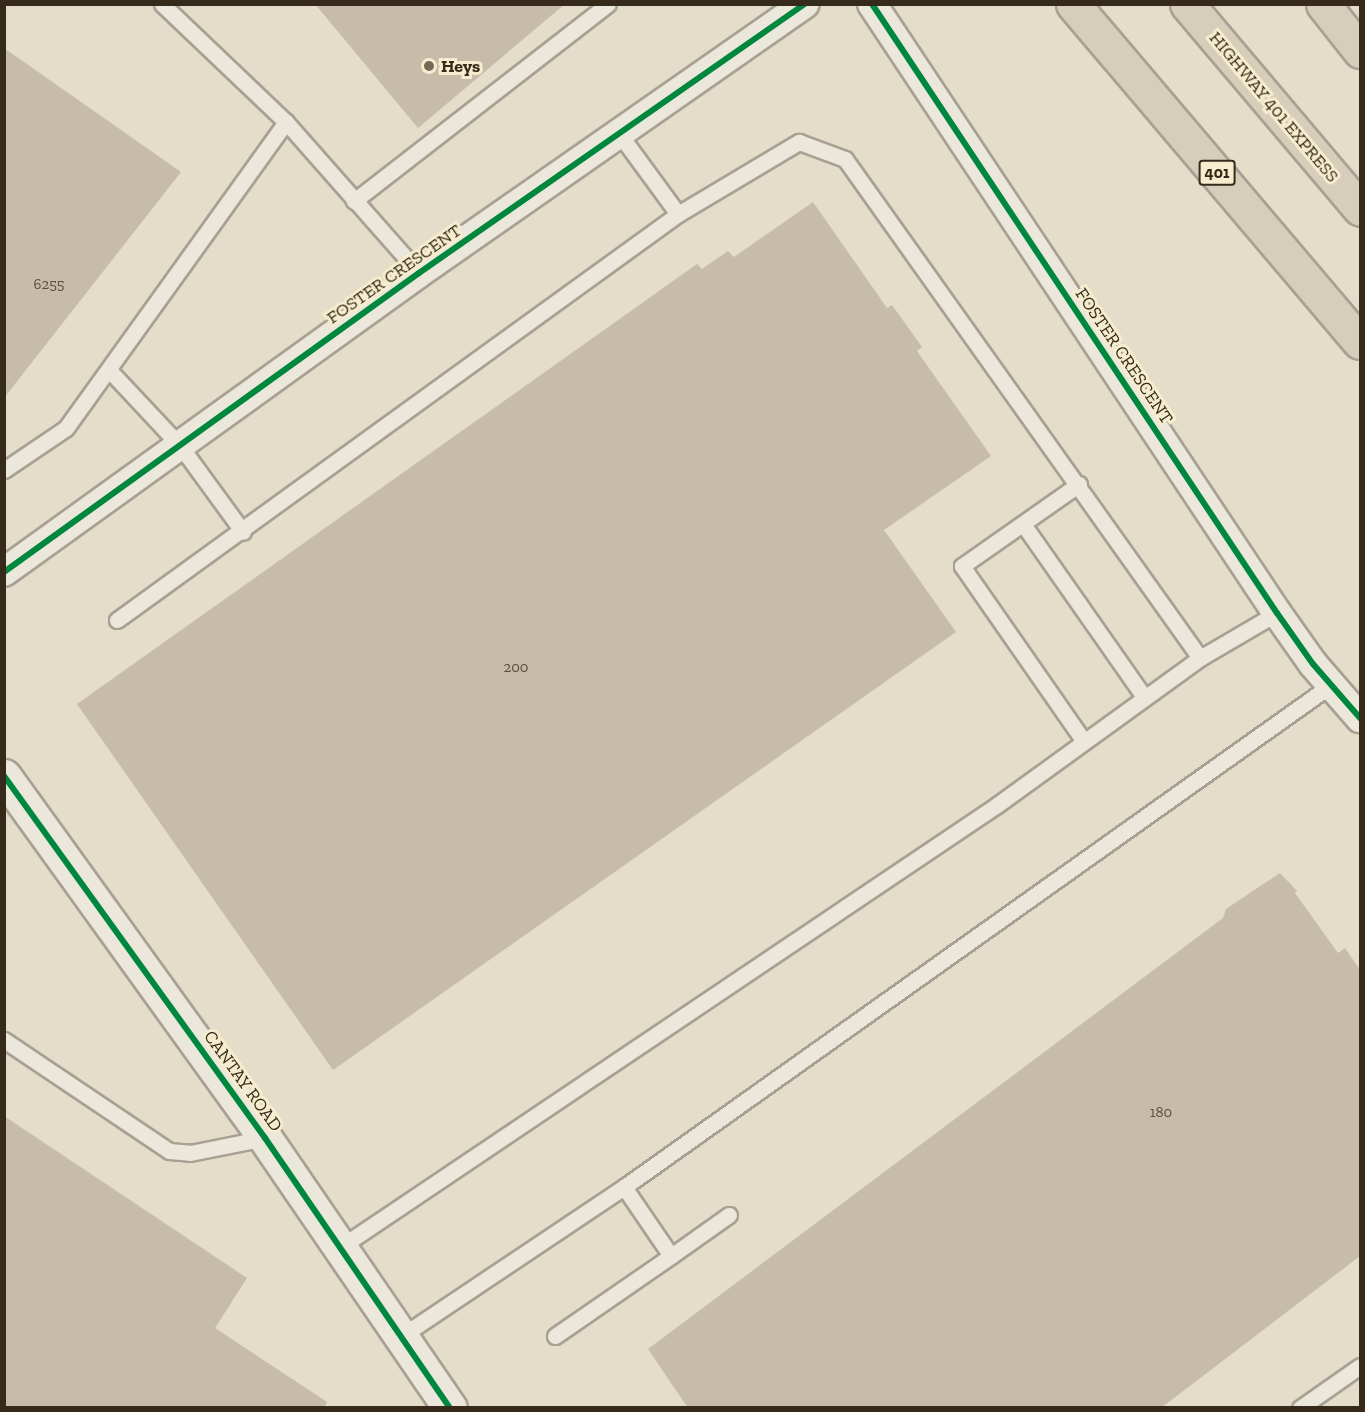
<!DOCTYPE html>
<style>
body{margin:0}
#map{position:relative;width:1365px;height:1412px;overflow:hidden;background:#e4ddc9;font-family:"Zilla Slab",serif}
div>[style]{position:absolute}
.building>*{inset:0;background:#c7bbaa}
.roads{filter:drop-shadow(2px 0 #a8a193) drop-shadow(-2px 0 #a8a193) drop-shadow(0 2px #a8a193) drop-shadow(0 -2px #a8a193)}
.service>*{height:15px;margin:-7.5px;padding:0 7.5px;transform-origin:7.5px;border-radius:7.5px;background:#ece7db}
.minor>*{height:28px;margin:-14px;padding:0 14px;transform-origin:14px;border-radius:14px;background:#ece7db}
.tertiary>*{height:33px;margin:-16.5px;padding:0 16.5px;transform-origin:16.5px;border-radius:16.5px;background:#ece7db}
.motorway>*{height:33px;margin:-16.5px;padding:0 16.5px;transform-origin:16.5px;border-radius:16.5px;background:#d6cdba}
.cycleway>*{height:6px;margin:-3px;padding:0 3px;transform-origin:3px;border-radius:3px;background:#00873e}
.dots>*{width:16px;height:16px;translate:-50% -50%;box-sizing:border-box;border:3px solid #f6edce;border-radius:50%}
span{translate:-50% -50%;white-space:nowrap;text-align:center;line-height:1.15;-webkit-text-stroke:6px #f6edce;paint-order:stroke}
.number-label{font-size:15px;color:#5a4e3f}
.number-label span{-webkit-text-stroke-width:0}
.shield-label span{padding:2px 4px;background:#f6edce;border:2px solid;border-radius:4px;-webkit-text-stroke-width:0}
.shield-label{font-size:16px;color:#362a1b;font-weight:700}
.poi-label{font-size:18px;color:#362a1b;font-weight:700}
.left{translate:0 -50%;text-align:left}
.street-label{font-size:18px;color:#362a1b}
.frame{position:absolute;inset:0;border:6px solid #362a1b;pointer-events:none}
</style>
<div id="map">
<div class="building">
<i style="clip-path:polygon(315px 4px,565px 4px,418px 128px)"></i>
<i style="clip-path:polygon(4px 48px,181px 172px,4px 398px)"></i>
<i style="clip-path:polygon(813px 202px,887px 308px,892px 305px,922px 347px,917px 351px,991px 456px,884px 530px,956px 632px,333px 1070px,77px 704px,697px 264px,702px 269px,728px 251px,734px 257px)"></i>
<i style="clip-path:polygon(1280px 873px,1297px 891px,1295px 893px,1338px 953px,1345px 948px,1360px 970px,1360px 1256px,1161px 1408px,688px 1408px,648px 1349px,1223px 918px,1226px 909px)"></i>
<i style="clip-path:polygon(4px 1116px,247px 1278px,215px 1328px,327px 1402px,324px 1408px,4px 1408px)"></i>
</div>
<div class="roads">
<div class="service">
<i style="left:162px;top:4px;width:171px;rotate:43.6deg"></i>
<i style="left:286px;top:122px;width:201px;rotate:48.6deg"></i>
<i style="left:354px;top:201px;width:321px;rotate:-37.8deg"></i>
<i style="left:678px;top:214px;width:141px;rotate:-30.8deg"></i>
<i style="left:799px;top:142px;width:49px;rotate:20.3deg"></i>
<i style="left:845px;top:159px;width:612px;rotate:54.57deg"></i>
<i style="left:1200px;top:658px;width:89px;rotate:-30.3deg"></i>
<i style="left:110px;top:371px;width:104px;rotate:46.9deg"></i>
<i style="left:181px;top:447px;width:105px;rotate:53.9deg"></i>
<i style="left:4px;top:470px;width:75px;rotate:-34.1deg"></i>
<i style="left:66px;top:428px;width:377px;rotate:-54.3deg"></i>
<i style="left:1079px;top:484px;width:143px;rotate:145deg"></i>
<i style="left:962px;top:566px;width:212px;rotate:55.2deg"></i>
<i style="left:1023px;top:524px;width:211px;rotate:55deg"></i>
<i style="left:117px;top:620px;width:693px;rotate:-35.89deg"></i>
<i style="left:678px;top:214px;width:97px;rotate:-126.2deg"></i>
<i style="left:4px;top:1040px;width:199px;rotate:33.9deg"></i>
<i style="left:169px;top:1151px;width:21px;rotate:5deg"></i>
<i style="left:190px;top:1153px;width:76px;rotate:-11.3deg"></i>
<i style="left:624px;top:1187px;width:83px;rotate:55.7deg"></i>
<i style="left:671px;top:1256px;width:71px;rotate:-35.3deg"></i>
<i style="left:339px;top:1248px;width:793px;rotate:-33.95deg"></i>
<i style="left:997px;top:805px;width:251px;rotate:-35.9deg"></i>
<i style="left:555px;top:1336px;width:141px;rotate:-34.6deg"></i>
<i style="left:400px;top:1337px;width:270px;rotate:-33.8deg"></i>
<i style="left:624px;top:1187px;width:867px;rotate:-35.38deg"></i>
<i style="left:1300px;top:1408px;width:73px;rotate:-35deg"></i>
</div>
<div class="minor">
<i style="left:872px;top:4px;width:731px;rotate:56.38deg"></i>
<i style="left:1277px;top:613px;width:62px;rotate:54.8deg"></i>
<i style="left:1313px;top:664px;width:72px;rotate:49deg"></i>
<i style="left:4px;top:572px;width:511px;rotate:-35.77deg"></i>
<i style="left:419px;top:273px;width:470px;rotate:-34.9deg"></i>
</div>
<div class="tertiary">
<i style="left:4px;top:776px;width:446px;rotate:54.2deg"></i>
<i style="left:265px;top:1138px;width:327px;rotate:55.6deg"></i>
</div>
<div class="motorway">
<i style="left:1073px;top:4px;width:443px;rotate:49.7deg"></i>
<i style="left:1187px;top:4px;width:268px;rotate:49.8deg"></i>
<i style="left:1323px;top:4px;width:60px;rotate:51.8deg"></i>
</div>
</div>
<div class="cycleway">
<i style="left:872px;top:4px;width:731px;rotate:56.38deg"></i>
<i style="left:1277px;top:613px;width:62px;rotate:54.8deg"></i>
<i style="left:1313px;top:664px;width:72px;rotate:49deg"></i>
<i style="left:4px;top:572px;width:511px;rotate:-35.77deg"></i>
<i style="left:419px;top:273px;width:470px;rotate:-34.9deg"></i>
<i style="left:4px;top:776px;width:446px;rotate:54.2deg"></i>
<i style="left:265px;top:1138px;width:327px;rotate:55.6deg"></i>
</div>
<div class="dots">
<i style="left:429px;top:66px;background:#736958"></i>
</div>
<div class="number-label">
<span style="left:49px;top:285px">6255</span>
<span style="left:516px;top:668px">200</span>
<span style="left:1161px;top:1113px">180</span>
</div>
<div class="shield-label">
<span style="left:1217px;top:173px">401</span>
</div>
<div class="poi-label">
<span class="left" style="left:441px;top:66px">Heys</span>
</div>
<div class="street-label">
<span style="left:1274px;top:107px;rotate:50deg">HIGHWAY 401 EXPRESS</span>
<span style="left:394px;top:274px;rotate:-35deg">FOSTER CRESCENT</span>
<span style="left:1124px;top:356px;rotate:56deg">FOSTER CRESCENT</span>
<span style="left:243px;top:1081px;rotate:54deg">CANTAY ROAD</span>
</div>
<div class="frame"></div>
</div>
